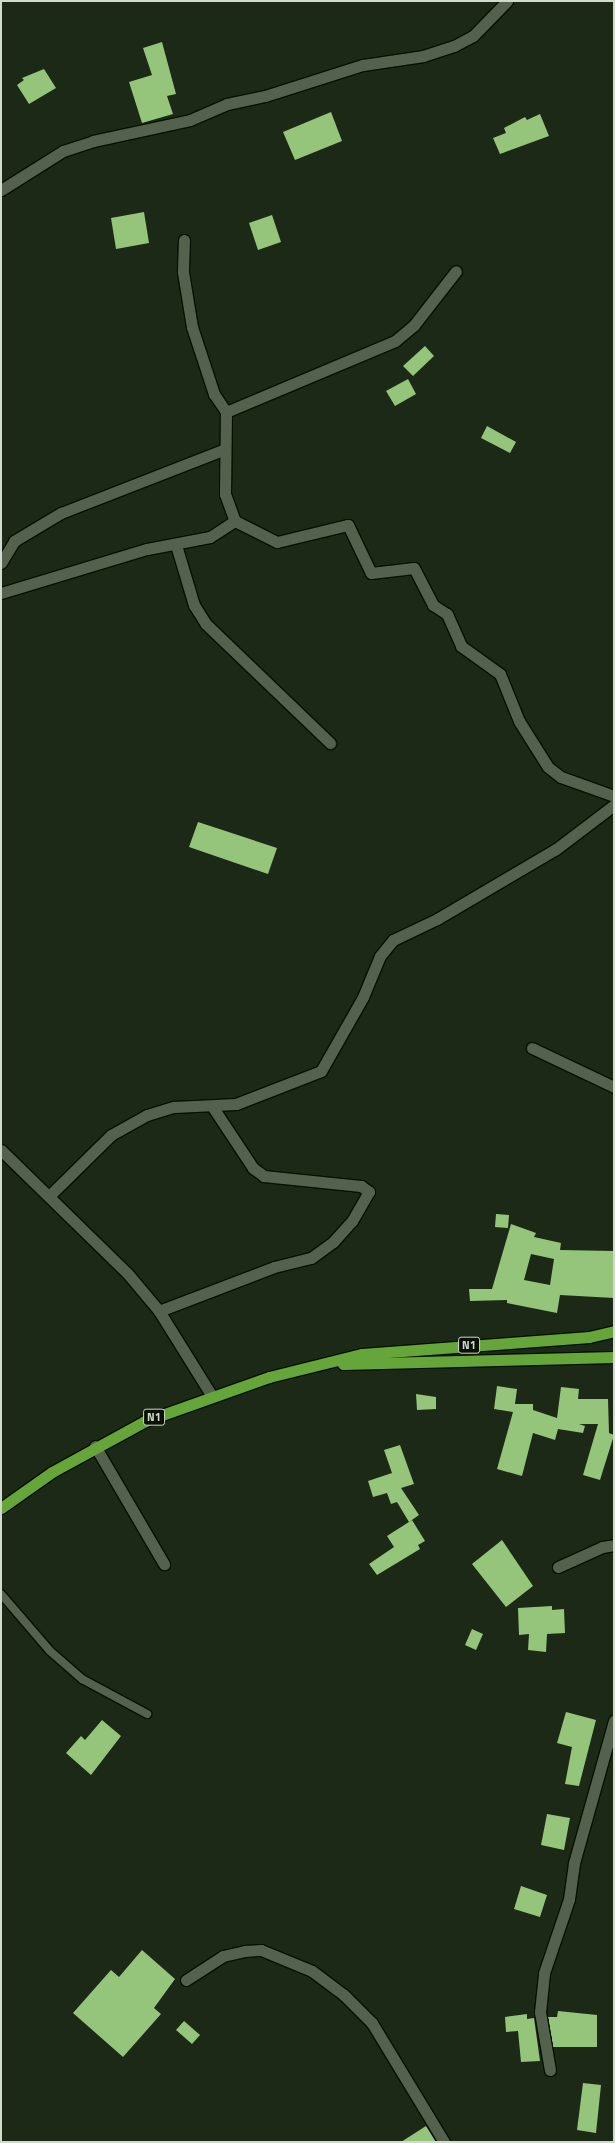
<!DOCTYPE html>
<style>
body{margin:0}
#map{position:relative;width:615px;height:2143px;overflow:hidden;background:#1c2916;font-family:"Titillium Web",sans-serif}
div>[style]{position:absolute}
.building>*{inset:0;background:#95c57b}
.roads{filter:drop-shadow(1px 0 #061102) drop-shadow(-1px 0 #061102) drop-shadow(0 1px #061102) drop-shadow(0 -1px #061102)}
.service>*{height:8px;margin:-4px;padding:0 4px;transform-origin:4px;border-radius:4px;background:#54624d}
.minor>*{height:11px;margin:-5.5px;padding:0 5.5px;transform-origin:5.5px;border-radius:5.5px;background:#54624d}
.tertiary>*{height:11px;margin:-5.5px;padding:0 5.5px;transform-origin:5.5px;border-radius:5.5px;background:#54624d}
.trunk>*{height:11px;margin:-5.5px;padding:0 5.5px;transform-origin:5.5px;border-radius:5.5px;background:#66a53a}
span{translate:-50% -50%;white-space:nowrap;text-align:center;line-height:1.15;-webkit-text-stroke:4px #0a0f07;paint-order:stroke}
.shield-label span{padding:1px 3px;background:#0a0f07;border:1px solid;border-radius:3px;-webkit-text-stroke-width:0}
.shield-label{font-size:11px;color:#d2dace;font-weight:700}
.frame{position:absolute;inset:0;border:2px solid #d2dace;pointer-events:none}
</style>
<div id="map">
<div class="building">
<i style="clip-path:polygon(162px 42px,176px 94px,167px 96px,173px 114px,142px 123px,129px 82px,152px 75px,143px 48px)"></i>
<i style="clip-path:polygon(44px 69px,56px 88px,29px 104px,17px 85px,24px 80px,22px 78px)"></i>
<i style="clip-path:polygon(331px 112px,342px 141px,295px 160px,283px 132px)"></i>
<i style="clip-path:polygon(540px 114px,549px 136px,500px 154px,493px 138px,506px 133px,504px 128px,525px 117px,527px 120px)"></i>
<i style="clip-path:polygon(144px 212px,149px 243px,116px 249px,111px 218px)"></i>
<i style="clip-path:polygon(272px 215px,281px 242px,258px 250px,249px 223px)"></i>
<i style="clip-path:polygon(425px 346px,434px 356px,413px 376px,403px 366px)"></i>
<i style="clip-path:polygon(408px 379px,416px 394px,395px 406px,386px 391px)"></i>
<i style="clip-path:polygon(487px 426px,516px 442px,510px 453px,481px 438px)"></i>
<i style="clip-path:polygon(198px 822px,277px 848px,268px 874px,189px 847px)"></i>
<i style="clip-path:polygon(496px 1214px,509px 1215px,508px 1228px,495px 1227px)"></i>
<i style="clip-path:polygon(evenodd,511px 1224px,536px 1233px,534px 1237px,561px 1243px,560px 1250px,614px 1251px,614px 1298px,560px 1295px,557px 1313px,507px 1303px,507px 1300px,470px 1301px,469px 1289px,492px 1289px,511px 1224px,531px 1254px,554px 1259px,550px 1285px,524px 1280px,531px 1254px)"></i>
<i style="clip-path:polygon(497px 1386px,517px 1389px,515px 1404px,533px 1404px,533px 1410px,557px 1418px,561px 1387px,579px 1389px,578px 1399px,608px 1399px,609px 1433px,614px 1435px,600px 1480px,583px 1475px,598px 1424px,579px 1424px,585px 1426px,583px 1433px,558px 1429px,555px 1440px,533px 1433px,522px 1476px,497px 1469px,513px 1412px,494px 1409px)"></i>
<i style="clip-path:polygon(416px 1394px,436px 1397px,436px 1409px,417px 1410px)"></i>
<i style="clip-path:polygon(400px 1445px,414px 1484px,401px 1488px,419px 1515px,409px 1522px,397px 1502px,391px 1504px,387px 1493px,373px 1497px,368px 1481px,392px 1473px,384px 1450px)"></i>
<i style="clip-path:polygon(412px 1520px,425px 1541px,418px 1545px,420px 1549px,377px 1575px,369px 1564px,394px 1547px,387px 1536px)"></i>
<i style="clip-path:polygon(502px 1540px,533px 1586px,506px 1607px,472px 1564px)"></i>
<i style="clip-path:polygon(552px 1606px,552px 1610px,564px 1609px,565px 1633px,547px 1634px,546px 1652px,528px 1650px,529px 1634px,519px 1635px,518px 1608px)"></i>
<i style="clip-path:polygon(472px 1629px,483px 1634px,476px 1650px,465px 1645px)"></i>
<i style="clip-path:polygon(566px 1712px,596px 1720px,579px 1786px,565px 1784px,572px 1747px,557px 1743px)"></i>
<i style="clip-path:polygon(102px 1720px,121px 1736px,91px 1775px,66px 1753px,81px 1736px,85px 1740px)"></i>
<i style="clip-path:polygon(547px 1814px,570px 1818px,564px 1850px,541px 1845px)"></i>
<i style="clip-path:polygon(521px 1886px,547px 1895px,540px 1917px,514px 1909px)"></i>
<i style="clip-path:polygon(142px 1950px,175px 1979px,154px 2008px,161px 2014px,123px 2057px,73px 2013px,111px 1970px,119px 1977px)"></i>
<i style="clip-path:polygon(558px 2011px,597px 2015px,597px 2047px,553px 2047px,548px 2017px,557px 2017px)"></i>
<i style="clip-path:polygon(527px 2014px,527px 2019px,534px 2018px,540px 2061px,521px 2062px,518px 2031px,506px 2032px,505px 2017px)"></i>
<i style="clip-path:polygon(184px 2021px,200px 2035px,192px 2044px,176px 2030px)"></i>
<i style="clip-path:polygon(583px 2083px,601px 2085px,596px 2133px,577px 2130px)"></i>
<i style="clip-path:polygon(426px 2126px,436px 2142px,401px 2142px)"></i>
</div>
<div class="roads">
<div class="service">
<i style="left:1px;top:1594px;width:75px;rotate:49.3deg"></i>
<i style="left:50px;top:1651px;width:43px;rotate:41.2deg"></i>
<i style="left:82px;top:1679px;width:74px;rotate:28.3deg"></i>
</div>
<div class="minor">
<i style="left:1px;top:190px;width:73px;rotate:-32.2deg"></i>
<i style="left:63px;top:151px;width:32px;rotate:-18deg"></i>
<i style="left:93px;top:141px;width:99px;rotate:-12.2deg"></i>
<i style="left:190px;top:120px;width:40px;rotate:-23.4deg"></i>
<i style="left:227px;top:104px;width:39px;rotate:-12deg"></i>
<i style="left:265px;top:96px;width:103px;rotate:-17.6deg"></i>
<i style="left:363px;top:65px;width:61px;rotate:-8.5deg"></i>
<i style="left:423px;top:56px;width:33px;rotate:-18deg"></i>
<i style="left:454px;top:46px;width:21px;rotate:-28deg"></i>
<i style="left:473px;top:36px;width:49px;rotate:-45.8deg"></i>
<i style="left:184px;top:240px;width:32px;rotate:92deg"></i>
<i style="left:183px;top:272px;width:56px;rotate:80.7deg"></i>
<i style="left:192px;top:327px;width:71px;rotate:71.8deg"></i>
<i style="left:214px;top:394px;width:22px;rotate:56deg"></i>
<i style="left:226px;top:412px;width:82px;rotate:90.7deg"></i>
<i style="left:225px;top:494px;width:29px;rotate:70deg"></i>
<i style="left:235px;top:521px;width:47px;rotate:26.6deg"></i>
<i style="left:277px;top:542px;width:73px;rotate:-13.5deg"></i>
<i style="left:348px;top:525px;width:53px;rotate:64.4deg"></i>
<i style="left:371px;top:573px;width:43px;rotate:-6.6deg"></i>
<i style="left:414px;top:568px;width:42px;rotate:62.8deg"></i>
<i style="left:433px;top:605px;width:17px;rotate:33deg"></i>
<i style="left:447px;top:614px;width:35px;rotate:66deg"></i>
<i style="left:461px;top:646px;width:48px;rotate:35.7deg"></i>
<i style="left:500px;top:674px;width:51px;rotate:68deg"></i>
<i style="left:519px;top:721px;width:54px;rotate:57.8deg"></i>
<i style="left:548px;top:767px;width:16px;rotate:38deg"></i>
<i style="left:561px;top:777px;width:56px;rotate:19.7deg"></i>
<i style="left:226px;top:412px;width:183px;rotate:-22.8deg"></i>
<i style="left:395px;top:341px;width:25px;rotate:-40deg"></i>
<i style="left:414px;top:325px;width:68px;rotate:-52.1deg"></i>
<i style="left:176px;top:545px;width:63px;rotate:73.3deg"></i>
<i style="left:194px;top:605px;width:22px;rotate:58deg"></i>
<i style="left:206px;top:624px;width:172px;rotate:43.8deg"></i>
<i style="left:1px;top:563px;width:26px;rotate:-59deg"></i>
<i style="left:14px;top:541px;width:55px;rotate:-30.8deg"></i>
<i style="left:61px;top:513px;width:176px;rotate:-21.3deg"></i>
<i style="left:1px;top:593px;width:152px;rotate:-16.8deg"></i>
<i style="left:147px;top:549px;width:64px;rotate:-10.8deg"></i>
<i style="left:210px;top:537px;width:30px;rotate:-33deg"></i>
<i style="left:532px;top:1048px;width:91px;rotate:25.4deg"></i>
<i style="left:49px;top:1196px;width:87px;rotate:-44.5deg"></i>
<i style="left:111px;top:1135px;width:41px;rotate:-29.1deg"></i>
<i style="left:147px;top:1115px;width:28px;rotate:-17deg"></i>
<i style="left:174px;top:1107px;width:62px;rotate:-2.8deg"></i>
<i style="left:236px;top:1104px;width:91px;rotate:-21.2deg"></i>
<i style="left:321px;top:1071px;width:85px;rotate:-60.4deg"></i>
<i style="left:363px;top:997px;width:44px;rotate:-67.5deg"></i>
<i style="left:380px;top:956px;width:21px;rotate:-51deg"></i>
<i style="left:393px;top:940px;width:49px;rotate:-25.5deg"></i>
<i style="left:437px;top:919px;width:138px;rotate:-30.5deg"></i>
<i style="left:556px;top:849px;width:73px;rotate:-37.2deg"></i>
<i style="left:159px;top:1311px;width:123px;rotate:-20.9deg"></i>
<i style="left:274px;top:1267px;width:38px;rotate:-14deg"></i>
<i style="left:311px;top:1258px;width:27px;rotate:-36deg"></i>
<i style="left:333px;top:1242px;width:28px;rotate:-48deg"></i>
<i style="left:352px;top:1221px;width:34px;rotate:-60deg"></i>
<i style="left:369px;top:1192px;width:10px;rotate:-143deg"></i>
<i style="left:361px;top:1186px;width:98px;rotate:-174.1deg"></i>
<i style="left:264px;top:1176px;width:14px;rotate:-144deg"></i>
<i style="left:253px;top:1168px;width:74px;rotate:-123.5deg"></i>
<i style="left:95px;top:1446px;width:137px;rotate:59.7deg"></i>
<i style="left:558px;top:1567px;width:48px;rotate:-24.4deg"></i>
<i style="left:602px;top:1547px;width:12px;rotate:-9deg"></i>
<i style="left:186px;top:1980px;width:44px;rotate:-33deg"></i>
<i style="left:223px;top:1956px;width:23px;rotate:-13deg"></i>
<i style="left:245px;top:1951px;width:16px;rotate:-4deg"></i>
<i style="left:261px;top:1950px;width:55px;rotate:22.4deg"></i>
<i style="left:312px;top:1971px;width:39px;rotate:37deg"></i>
<i style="left:343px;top:1994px;width:41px;rotate:45deg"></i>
<i style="left:372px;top:2023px;width:139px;rotate:58.8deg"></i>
<i style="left:550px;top:2070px;width:59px;rotate:-99.8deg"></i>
<i style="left:540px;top:2012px;width:39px;rotate:-84deg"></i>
<i style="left:544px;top:1973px;width:78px;rotate:-71.3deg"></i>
<i style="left:569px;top:1899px;width:36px;rotate:-82deg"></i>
<i style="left:574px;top:1863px;width:148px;rotate:-74.3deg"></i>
</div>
<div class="tertiary">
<i style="left:1px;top:1150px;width:177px;rotate:44.3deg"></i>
<i style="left:128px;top:1274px;width:48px;rotate:50deg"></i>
<i style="left:159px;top:1311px;width:100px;rotate:58.1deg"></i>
</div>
<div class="trunk">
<i style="left:343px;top:1364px;width:271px;rotate:-1.5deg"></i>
<i style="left:1px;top:1508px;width:62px;rotate:-35.2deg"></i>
<i style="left:52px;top:1472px;width:106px;rotate:-28.7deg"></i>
<i style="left:145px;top:1421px;width:132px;rotate:-19.5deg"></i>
<i style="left:269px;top:1377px;width:96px;rotate:-13.9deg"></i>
<i style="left:362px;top:1354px;width:228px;rotate:-4.3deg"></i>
<i style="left:589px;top:1337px;width:26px;rotate:-13deg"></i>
</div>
</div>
<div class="shield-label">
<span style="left:469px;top:1345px">N1</span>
<span style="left:154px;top:1417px">N1</span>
</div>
<div class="frame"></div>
</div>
